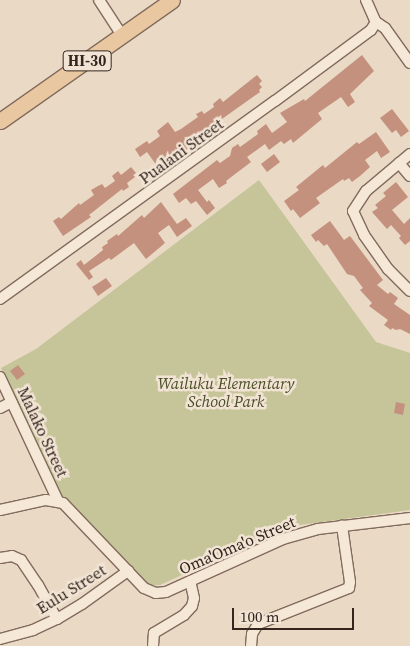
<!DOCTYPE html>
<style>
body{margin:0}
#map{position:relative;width:410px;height:646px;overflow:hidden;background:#e9d9c5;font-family:"Source Serif 4",serif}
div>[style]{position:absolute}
.green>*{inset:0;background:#c6c59a}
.building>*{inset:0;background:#c4917e}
.roads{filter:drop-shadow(1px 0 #826b5d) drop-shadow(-1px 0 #826b5d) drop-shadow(0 1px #826b5d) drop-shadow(0 -1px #826b5d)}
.street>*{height:10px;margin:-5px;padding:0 5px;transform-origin:5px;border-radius:5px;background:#f5e8d7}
.primary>*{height:15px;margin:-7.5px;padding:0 7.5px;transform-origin:7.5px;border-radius:7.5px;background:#e9c7a0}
span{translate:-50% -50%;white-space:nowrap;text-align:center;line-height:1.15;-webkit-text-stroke:5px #f2e4d4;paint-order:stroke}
.shield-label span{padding:1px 4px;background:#f2e4d4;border:1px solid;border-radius:4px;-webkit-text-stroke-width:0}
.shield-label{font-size:15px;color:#34261f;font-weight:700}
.street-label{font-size:16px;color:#34261f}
.park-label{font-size:16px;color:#4a4e28;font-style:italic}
.scale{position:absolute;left:232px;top:608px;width:122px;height:22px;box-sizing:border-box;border:2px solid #34261f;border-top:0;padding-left:6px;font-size:15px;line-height:18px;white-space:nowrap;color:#34261f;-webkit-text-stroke:4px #f2e4d4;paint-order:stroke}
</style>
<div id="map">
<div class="green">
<i style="clip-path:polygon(259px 180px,376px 342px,410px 353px,410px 510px,300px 525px,278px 531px,160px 585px,148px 585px,143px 583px,57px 497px,1px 368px,36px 349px)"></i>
</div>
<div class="building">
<i style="clip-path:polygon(362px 55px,374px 71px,350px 94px,355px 102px,348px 107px,341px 97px,318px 113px,322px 119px,293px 143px,291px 139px,284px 144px,281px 141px,269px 150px,265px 144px,247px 157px,251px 162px,226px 181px,227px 183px,219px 188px,213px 179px,198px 190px,207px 202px,209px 200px,215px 208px,207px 215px,196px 201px,191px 204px,186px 198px,179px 203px,173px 194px,217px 160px,220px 163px,230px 156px,232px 148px,238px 144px,240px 147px,258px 134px,257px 131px,266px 124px,272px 133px,287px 122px,280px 113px,304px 99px,305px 101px)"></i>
<i style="clip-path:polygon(257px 75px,262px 81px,259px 84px,262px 87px,259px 90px,260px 92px,191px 141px,193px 145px,177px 157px,174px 154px,157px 166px,147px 152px,140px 157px,135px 149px,147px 141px,149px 144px,160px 136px,157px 131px,168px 122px,175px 132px,181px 129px,198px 117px,196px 114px,202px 111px,204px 114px,214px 107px,213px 104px,220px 98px,223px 102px)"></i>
<i style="clip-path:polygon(392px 109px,409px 131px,401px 137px,396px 130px,392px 133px,380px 118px)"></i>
<i style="clip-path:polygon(376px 132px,390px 152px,381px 158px,377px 151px,365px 160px,370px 167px,360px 176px,352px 182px,349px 178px,344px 181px,343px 179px,316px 198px,320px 203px,300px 218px,293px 209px,291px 211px,284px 201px,299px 190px,296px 187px,323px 165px,325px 168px,357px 142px,359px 144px)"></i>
<i style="clip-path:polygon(274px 154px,280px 162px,267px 172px,261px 164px)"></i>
<i style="clip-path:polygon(131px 167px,136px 173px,133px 175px,135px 177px,127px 183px,129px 187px,123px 191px,122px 189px,89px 215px,91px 217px,63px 236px,53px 221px,59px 217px,61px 219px,79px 203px,80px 205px,94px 195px,91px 190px,98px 186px,102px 184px,105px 188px,115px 181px,112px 176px,118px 171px,121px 175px)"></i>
<i style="clip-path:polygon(396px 182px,408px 197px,392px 210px,404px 224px,410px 218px,410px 241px,405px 245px,399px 238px,401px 236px,391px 225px,387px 229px,372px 212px,378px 208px,375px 205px,386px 196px,383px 193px)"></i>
<i style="clip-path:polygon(161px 202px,177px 224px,186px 218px,192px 226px,177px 237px,169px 225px,158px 233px,165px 243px,146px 259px,134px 243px,111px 260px,109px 258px,89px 271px,93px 277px,89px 280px,76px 264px,81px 260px,84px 265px,103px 250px,102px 247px,108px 243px,107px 241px,117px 234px,118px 236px,142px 215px,144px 218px)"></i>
<i style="clip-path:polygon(330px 221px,344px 240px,350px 236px,383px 280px,377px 285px,388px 294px,390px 292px,398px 298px,394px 304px,410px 315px,410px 334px,400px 329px,396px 330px,392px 328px,391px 330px,384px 325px,388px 320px,369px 306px,372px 303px,360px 290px,363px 288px,354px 276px,347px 274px,327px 244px,324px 246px,318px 240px,316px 242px,311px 235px)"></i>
<i style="clip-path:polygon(106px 278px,112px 286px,98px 296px,92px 287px)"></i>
<i style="clip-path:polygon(18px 365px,25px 374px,17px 380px,10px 371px)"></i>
<i style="clip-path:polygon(396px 402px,405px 404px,403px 415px,394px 413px)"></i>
</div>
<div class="roads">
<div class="street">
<i style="left:99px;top:0;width:44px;rotate:57deg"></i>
<i style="left:366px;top:0;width:24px;rotate:66deg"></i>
<i style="left:376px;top:22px;width:11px;rotate:34deg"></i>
<i style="left:385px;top:28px;width:43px;rotate:54.5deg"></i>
<i style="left:410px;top:154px;width:57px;rotate:139.9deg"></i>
<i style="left:366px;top:191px;width:24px;rotate:123deg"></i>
<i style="left:353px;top:211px;width:26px;rotate:65deg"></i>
<i style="left:364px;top:235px;width:42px;rotate:54.8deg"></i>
<i style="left:388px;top:269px;width:31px;rotate:45deg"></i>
<i style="left:399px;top:163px;width:17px;rotate:50deg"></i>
<i style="left:0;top:299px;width:339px;rotate:-35.8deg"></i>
<i style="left:275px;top:101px;width:119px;rotate:-36.5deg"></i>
<i style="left:371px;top:30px;width:9px;rotate:-58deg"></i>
<i style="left:0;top:377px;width:137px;rotate:64.9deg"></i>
<i style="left:0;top:408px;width:13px;rotate:-27deg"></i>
<i style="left:0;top:510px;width:47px;rotate:-12.3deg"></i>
<i style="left:46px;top:500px;width:17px;rotate:10deg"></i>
<i style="left:63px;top:503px;width:117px;rotate:46.4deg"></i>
<i style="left:144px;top:588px;width:13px;rotate:23deg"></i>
<i style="left:156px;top:593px;width:10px;rotate:-6deg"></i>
<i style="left:166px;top:592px;width:128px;rotate:-24.4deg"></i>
<i style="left:283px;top:539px;width:36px;rotate:-16deg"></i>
<i style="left:318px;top:529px;width:93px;rotate:-6.8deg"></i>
<i style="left:0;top:558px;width:12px;rotate:-9deg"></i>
<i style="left:12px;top:556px;width:10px;rotate:24deg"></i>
<i style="left:21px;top:560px;width:30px;rotate:56deg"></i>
<i style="left:38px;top:585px;width:39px;rotate:61deg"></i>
<i style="left:0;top:639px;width:34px;rotate:-15deg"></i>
<i style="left:33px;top:630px;width:26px;rotate:-25deg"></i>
<i style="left:57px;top:619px;width:29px;rotate:-31deg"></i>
<i style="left:82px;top:604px;width:57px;rotate:-35.7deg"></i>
<i style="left:153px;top:646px;width:13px;rotate:-86deg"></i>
<i style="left:154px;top:633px;width:35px;rotate:-31deg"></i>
<i style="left:184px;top:615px;width:12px;rotate:-48deg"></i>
<i style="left:192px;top:606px;width:8px;rotate:-76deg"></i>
<i style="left:194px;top:598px;width:17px;rotate:-103deg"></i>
<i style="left:251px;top:646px;width:12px;rotate:-85deg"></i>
<i style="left:252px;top:634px;width:12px;rotate:-59deg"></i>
<i style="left:258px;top:624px;width:98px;rotate:-21.6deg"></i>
<i style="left:349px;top:588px;width:6px;rotate:-81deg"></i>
<i style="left:350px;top:582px;width:57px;rotate:-98.1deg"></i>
</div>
<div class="primary">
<i style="left:0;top:121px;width:210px;rotate:-35.1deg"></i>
</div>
</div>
<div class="shield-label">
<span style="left:87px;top:61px">HI-30</span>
</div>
<div class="street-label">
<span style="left:181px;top:151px;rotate:-36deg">Pualani Street</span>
<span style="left:43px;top:432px;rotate:65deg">Malako Street</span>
<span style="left:237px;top:545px;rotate:-23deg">Oma'Oma'o Street</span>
<span style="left:71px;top:589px;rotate:-32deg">Eulu Street</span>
</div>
<div class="park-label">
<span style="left:226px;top:392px">Wailuku Elementary<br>School Park</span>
</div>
<div class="scale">100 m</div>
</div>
